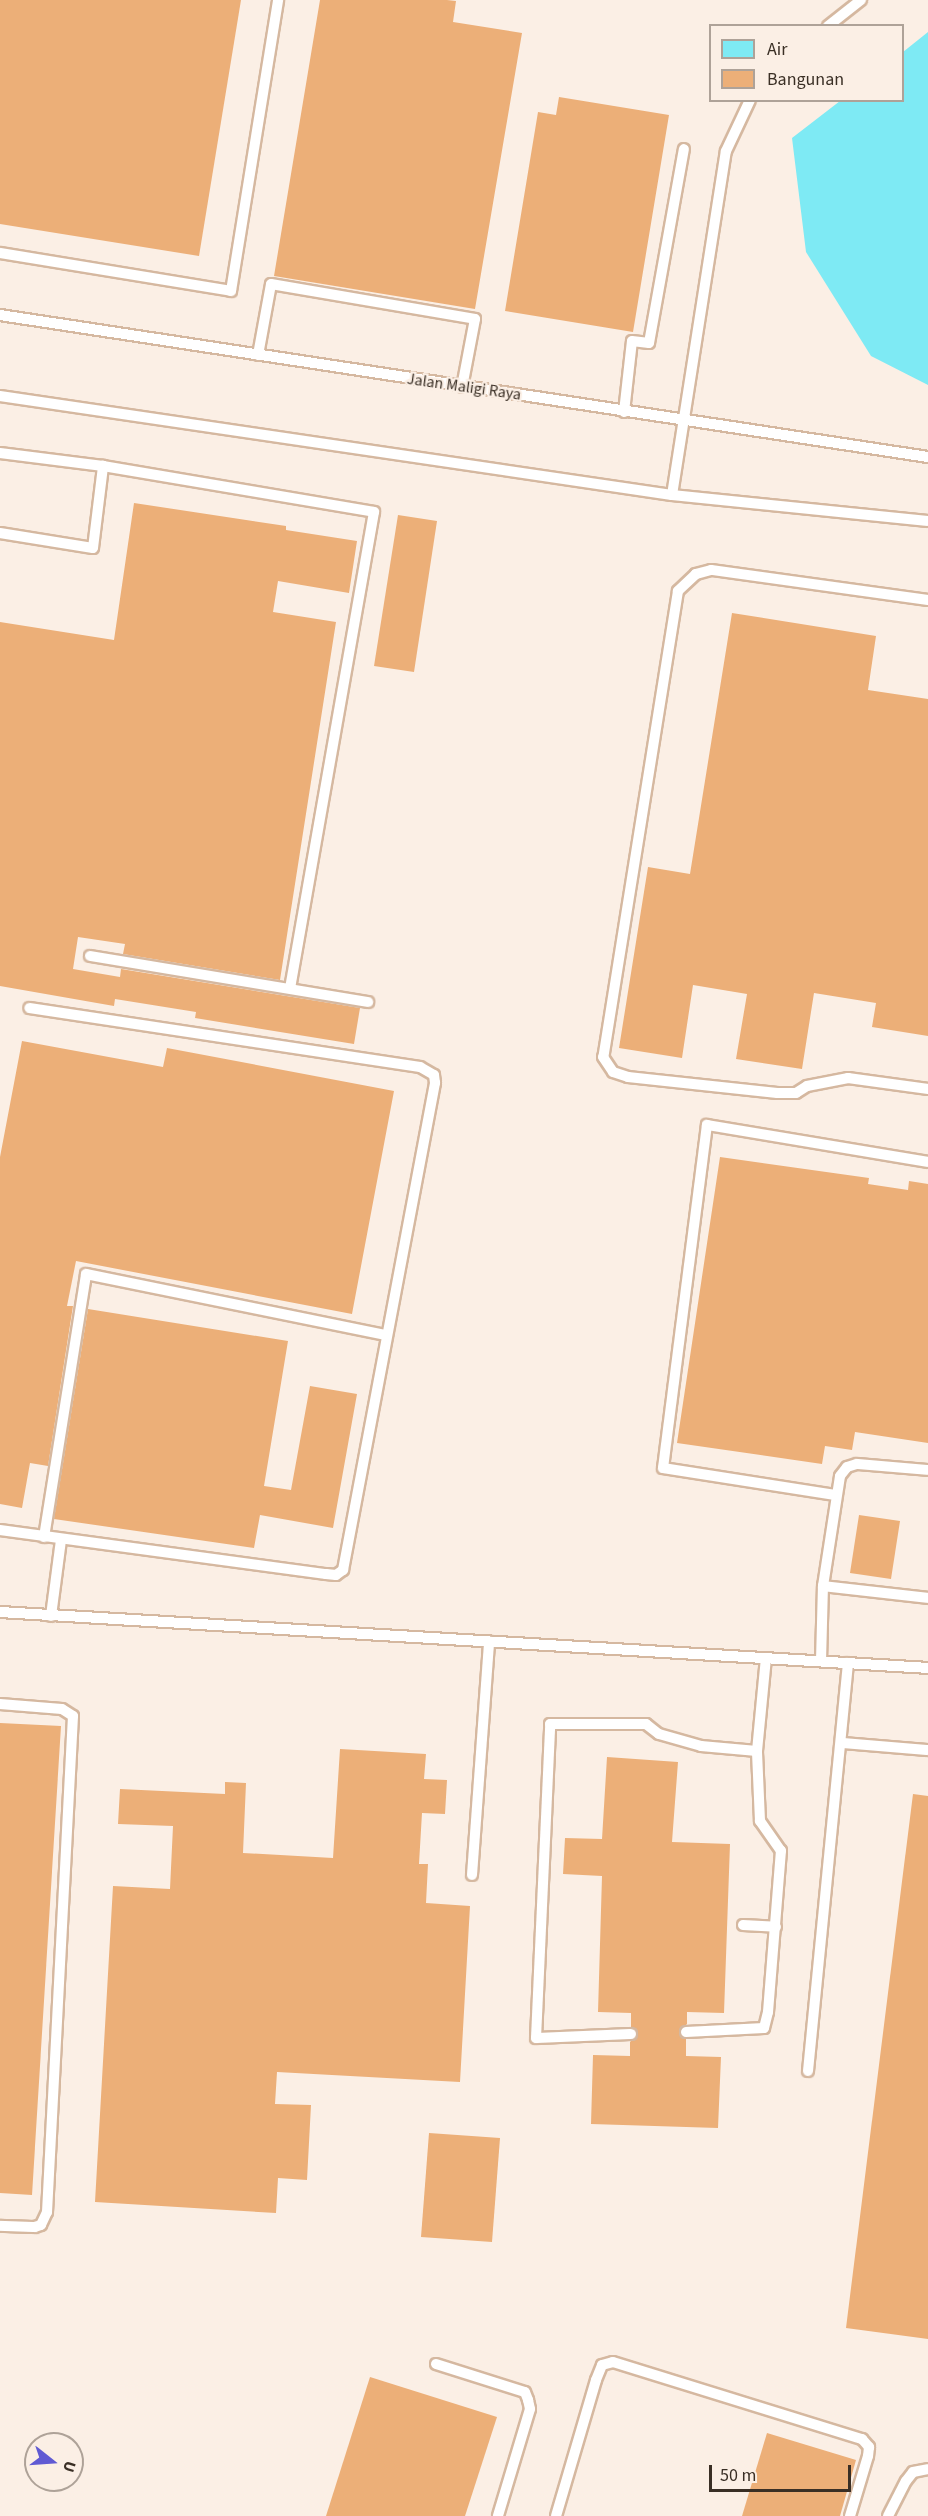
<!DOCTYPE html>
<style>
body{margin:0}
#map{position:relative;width:928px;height:2516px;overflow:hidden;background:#fbefe5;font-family:"Source Sans 3",sans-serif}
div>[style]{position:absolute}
.water>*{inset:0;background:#7eeaf4}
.building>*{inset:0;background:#ecaf78}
.roads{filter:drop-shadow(2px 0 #d5b8a0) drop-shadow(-2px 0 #d5b8a0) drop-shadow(0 2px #d5b8a0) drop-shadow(0 -2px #d5b8a0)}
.service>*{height:10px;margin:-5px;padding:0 5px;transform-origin:5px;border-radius:5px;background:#fff}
span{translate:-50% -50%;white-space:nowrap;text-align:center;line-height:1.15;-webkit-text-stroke:4.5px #fbefe5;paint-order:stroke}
.street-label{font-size:16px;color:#3a2f25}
.legend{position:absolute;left:709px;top:24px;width:195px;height:78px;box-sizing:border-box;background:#fbefe5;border:2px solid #aea298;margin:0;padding:8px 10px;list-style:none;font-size:18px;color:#3a2f25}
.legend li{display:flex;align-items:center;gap:12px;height:30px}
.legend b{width:30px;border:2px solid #aea298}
.north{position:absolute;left:24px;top:2432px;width:60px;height:60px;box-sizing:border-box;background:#fbefe5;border:2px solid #aea298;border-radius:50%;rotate:107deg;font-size:16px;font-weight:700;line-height:24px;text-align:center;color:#3a2f25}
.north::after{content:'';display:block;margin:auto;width:21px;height:27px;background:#605ad3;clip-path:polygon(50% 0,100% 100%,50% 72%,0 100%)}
.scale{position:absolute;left:709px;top:2465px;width:142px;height:27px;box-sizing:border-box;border:3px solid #3a2f25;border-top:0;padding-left:8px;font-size:18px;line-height:21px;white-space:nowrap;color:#3a2f25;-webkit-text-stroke:4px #fbefe5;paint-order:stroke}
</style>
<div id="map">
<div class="water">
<i style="clip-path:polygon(928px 32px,928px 385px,871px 356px,806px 252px,792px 138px,840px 101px,902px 100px,903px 52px)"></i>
</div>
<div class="building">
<i style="clip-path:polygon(0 0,241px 0,199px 256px,0 224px)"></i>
<i style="clip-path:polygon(320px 0,447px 0,456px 1px,453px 22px,522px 33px,475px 309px,274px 276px)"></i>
<i style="clip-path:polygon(559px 97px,669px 115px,633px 332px,505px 311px,538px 112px,556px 115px)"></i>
<i style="clip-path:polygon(134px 503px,286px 526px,286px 530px,357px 541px,349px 593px,278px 581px,273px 612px,336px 622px,280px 980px,123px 954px,125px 944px,78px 937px,73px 969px,120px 977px,121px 969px,360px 1008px,354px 1044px,195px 1018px,196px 1012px,115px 999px,114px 1006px,0 986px,0 622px,114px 640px)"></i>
<i style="clip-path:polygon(398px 515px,437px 521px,414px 672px,374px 666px)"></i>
<i style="clip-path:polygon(732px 613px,876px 636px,868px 690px,928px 699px,928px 1036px,872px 1027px,876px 1003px,814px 993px,802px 1069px,736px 1059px,747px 994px,693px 985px,682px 1058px,619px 1048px,648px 867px,690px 874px)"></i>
<i style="clip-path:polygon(22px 1041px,163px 1067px,167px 1048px,394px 1091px,352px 1314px,76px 1261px,67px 1306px,73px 1306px,48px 1466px,30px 1463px,22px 1508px,0 1504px,0 1157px)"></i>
<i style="clip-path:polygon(720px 1157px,869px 1178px,868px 1184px,908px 1190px,909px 1181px,928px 1184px,928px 1443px,855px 1432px,852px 1450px,825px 1446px,822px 1464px,677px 1443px)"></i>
<i style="clip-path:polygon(88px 1309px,288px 1341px,264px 1486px,291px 1490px,310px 1386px,357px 1394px,333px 1528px,260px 1515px,254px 1548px,54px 1519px)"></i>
<i style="clip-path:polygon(859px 1515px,900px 1521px,891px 1579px,850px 1573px)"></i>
<i style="clip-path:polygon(0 1723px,61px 1726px,32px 2195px,0 2193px)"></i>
<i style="clip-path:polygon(340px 1749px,426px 1754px,424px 1779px,447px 1780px,445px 1814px,422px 1813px,419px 1864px,428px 1864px,426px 1903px,470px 1906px,460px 2082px,277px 2072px,275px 2104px,311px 2105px,307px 2180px,278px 2178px,276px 2213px,95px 2202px,113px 1886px,170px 1889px,173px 1826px,118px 1824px,120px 1789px,225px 1794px,225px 1782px,246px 1783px,243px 1853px,333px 1858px)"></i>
<i style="clip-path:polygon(607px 1757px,678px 1762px,672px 1842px,730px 1844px,724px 2013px,687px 2012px,687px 2024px,679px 2032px,686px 2039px,686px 2056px,721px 2057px,718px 2128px,591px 2124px,593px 2055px,630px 2056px,630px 2042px,638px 2034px,631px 2027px,631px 2013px,598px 2012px,602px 1876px,563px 1874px,565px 1838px,602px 1839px)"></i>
<i style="clip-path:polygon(913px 1794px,928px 1796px,928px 2339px,846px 2328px)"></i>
<i style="clip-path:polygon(429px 2133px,500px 2138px,492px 2242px,421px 2237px)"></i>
<i style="clip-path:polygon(370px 2377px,497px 2417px,465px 2516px,326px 2516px)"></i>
<i style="clip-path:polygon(767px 2433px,856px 2460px,840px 2516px,742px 2516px)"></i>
</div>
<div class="roads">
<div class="service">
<i style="left:828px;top:26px;width:42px;rotate:-38.2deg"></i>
<i style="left:0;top:253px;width:234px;rotate:9.3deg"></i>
<i style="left:231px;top:291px;width:295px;rotate:-80.8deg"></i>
<i style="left:0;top:315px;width:939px;rotate:8.7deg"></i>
<i style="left:258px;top:355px;width:72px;rotate:-79.6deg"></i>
<i style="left:271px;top:284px;width:207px;rotate:9.7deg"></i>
<i style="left:475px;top:319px;width:69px;rotate:100.8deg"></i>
<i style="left:0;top:396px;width:679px;rotate:8.38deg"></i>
<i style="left:672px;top:495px;width:257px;rotate:5.8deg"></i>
<i style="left:624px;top:412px;width:71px;rotate:-83.6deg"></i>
<i style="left:632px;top:341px;width:17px;rotate:7deg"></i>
<i style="left:649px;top:343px;width:197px;rotate:-79.8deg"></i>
<i style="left:0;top:453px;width:104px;rotate:7.2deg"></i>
<i style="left:672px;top:495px;width:348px;rotate:-81.1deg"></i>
<i style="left:726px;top:151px;width:56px;rotate:-64.8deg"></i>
<i style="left:0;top:533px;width:94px;rotate:9.2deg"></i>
<i style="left:93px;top:548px;width:83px;rotate:-83deg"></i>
<i style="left:103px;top:466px;width:275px;rotate:9.6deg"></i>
<i style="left:374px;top:512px;width:482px;rotate:100deg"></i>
<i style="left:928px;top:600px;width:219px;rotate:-172.1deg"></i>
<i style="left:711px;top:570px;width:16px;rotate:165deg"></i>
<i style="left:696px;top:574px;width:25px;rotate:137deg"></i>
<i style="left:678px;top:591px;width:472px;rotate:99.1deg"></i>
<i style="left:603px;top:1057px;width:18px;rotate:56deg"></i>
<i style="left:613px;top:1072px;width:16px;rotate:18deg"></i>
<i style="left:628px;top:1077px;width:150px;rotate:6.1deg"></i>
<i style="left:777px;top:1093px;width:19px"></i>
<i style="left:796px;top:1093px;width:13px;rotate:-32deg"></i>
<i style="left:807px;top:1086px;width:42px;rotate:-11deg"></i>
<i style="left:848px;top:1078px;width:81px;rotate:7.8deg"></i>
<i style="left:90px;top:956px;width:282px;rotate:9.4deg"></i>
<i style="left:835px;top:1495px;width:174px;rotate:-171.1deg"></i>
<i style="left:663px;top:1468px;width:346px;rotate:-82.7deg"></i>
<i style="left:707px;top:1125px;width:224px;rotate:9.5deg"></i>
<i style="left:0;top:1530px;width:329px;rotate:7.7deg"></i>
<i style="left:326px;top:1574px;width:10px;rotate:6deg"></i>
<i style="left:336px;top:1575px;width:9px;rotate:-36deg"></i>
<i style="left:343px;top:1570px;width:496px;rotate:-79.3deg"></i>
<i style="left:435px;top:1083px;width:8px;rotate:-97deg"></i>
<i style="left:434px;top:1075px;width:16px;rotate:-150deg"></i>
<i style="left:420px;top:1067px;width:395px;rotate:-171.4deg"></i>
<i style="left:44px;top:1537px;width:266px;rotate:-80.9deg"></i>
<i style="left:86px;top:1274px;width:305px;rotate:11.5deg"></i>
<i style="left:823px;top:1586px;width:106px;rotate:6.5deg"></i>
<i style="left:0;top:1612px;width:930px;rotate:3.45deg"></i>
<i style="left:51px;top:1616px;width:77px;rotate:-82.5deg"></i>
<i style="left:821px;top:1661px;width:75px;rotate:-88.5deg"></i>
<i style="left:823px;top:1586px;width:111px;rotate:-81.2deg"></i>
<i style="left:840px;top:1476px;width:11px;rotate:-52deg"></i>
<i style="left:847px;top:1467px;width:10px;rotate:-17deg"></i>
<i style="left:857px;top:1464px;width:71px;rotate:4.8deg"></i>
<i style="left:0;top:1704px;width:62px;rotate:4.6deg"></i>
<i style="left:62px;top:1709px;width:13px;rotate:32deg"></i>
<i style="left:73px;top:1716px;width:497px;rotate:93deg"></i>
<i style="left:47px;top:2212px;width:14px;rotate:115deg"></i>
<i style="left:41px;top:2225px;width:6px;rotate:162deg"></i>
<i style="left:35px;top:2227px;width:35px;rotate:-178deg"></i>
<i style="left:842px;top:1743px;width:86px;rotate:4.7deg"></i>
<i style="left:472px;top:1875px;width:234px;rotate:-85.8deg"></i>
<i style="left:743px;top:1925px;width:33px;rotate:3deg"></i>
<i style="left:686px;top:2032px;width:78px;rotate:-2.9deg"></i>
<i style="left:764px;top:2028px;width:16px;rotate:-76deg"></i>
<i style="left:768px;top:2012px;width:162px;rotate:-85.4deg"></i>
<i style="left:781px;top:1851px;width:37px;rotate:-125deg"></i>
<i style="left:760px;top:1821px;width:70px;rotate:-92.5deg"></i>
<i style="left:757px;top:1751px;width:93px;rotate:-84.5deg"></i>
<i style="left:631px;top:2034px;width:95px;rotate:177.6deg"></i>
<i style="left:536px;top:2038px;width:314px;rotate:-87.4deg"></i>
<i style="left:550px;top:1724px;width:96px"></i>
<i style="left:646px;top:1724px;width:16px;rotate:38deg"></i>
<i style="left:659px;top:1734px;width:44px;rotate:15.9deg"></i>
<i style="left:701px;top:1746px;width:56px;rotate:5.1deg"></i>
<i style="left:808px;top:2071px;width:410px;rotate:-84.4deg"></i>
<i style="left:436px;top:2364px;width:93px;rotate:17.5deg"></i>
<i style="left:525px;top:2392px;width:9px;rotate:69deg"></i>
<i style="left:528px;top:2400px;width:9px;rotate:77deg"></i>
<i style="left:530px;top:2409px;width:112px;rotate:106.7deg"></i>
<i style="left:556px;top:2516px;width:142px;rotate:-73.6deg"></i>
<i style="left:596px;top:2380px;width:16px;rotate:-68deg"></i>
<i style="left:602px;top:2365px;width:11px;rotate:-15deg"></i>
<i style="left:613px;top:2362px;width:261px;rotate:17.2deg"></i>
<i style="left:862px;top:2439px;width:11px;rotate:49deg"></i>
<i style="left:869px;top:2447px;width:9px;rotate:96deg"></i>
<i style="left:868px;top:2456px;width:63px;rotate:106.7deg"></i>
<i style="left:888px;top:2516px;width:39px;rotate:-63deg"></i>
<i style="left:906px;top:2481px;width:11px;rotate:-52deg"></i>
<i style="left:913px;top:2472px;width:15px;rotate:-11deg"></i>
</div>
</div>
<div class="street-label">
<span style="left:464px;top:387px;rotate:8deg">Jalan Maligi Raya</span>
</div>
<ul class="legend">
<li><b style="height:16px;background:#7eeaf4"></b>Air</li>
<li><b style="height:16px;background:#ecaf78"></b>Bangunan</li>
</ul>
<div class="north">U</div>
<div class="scale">50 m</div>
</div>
